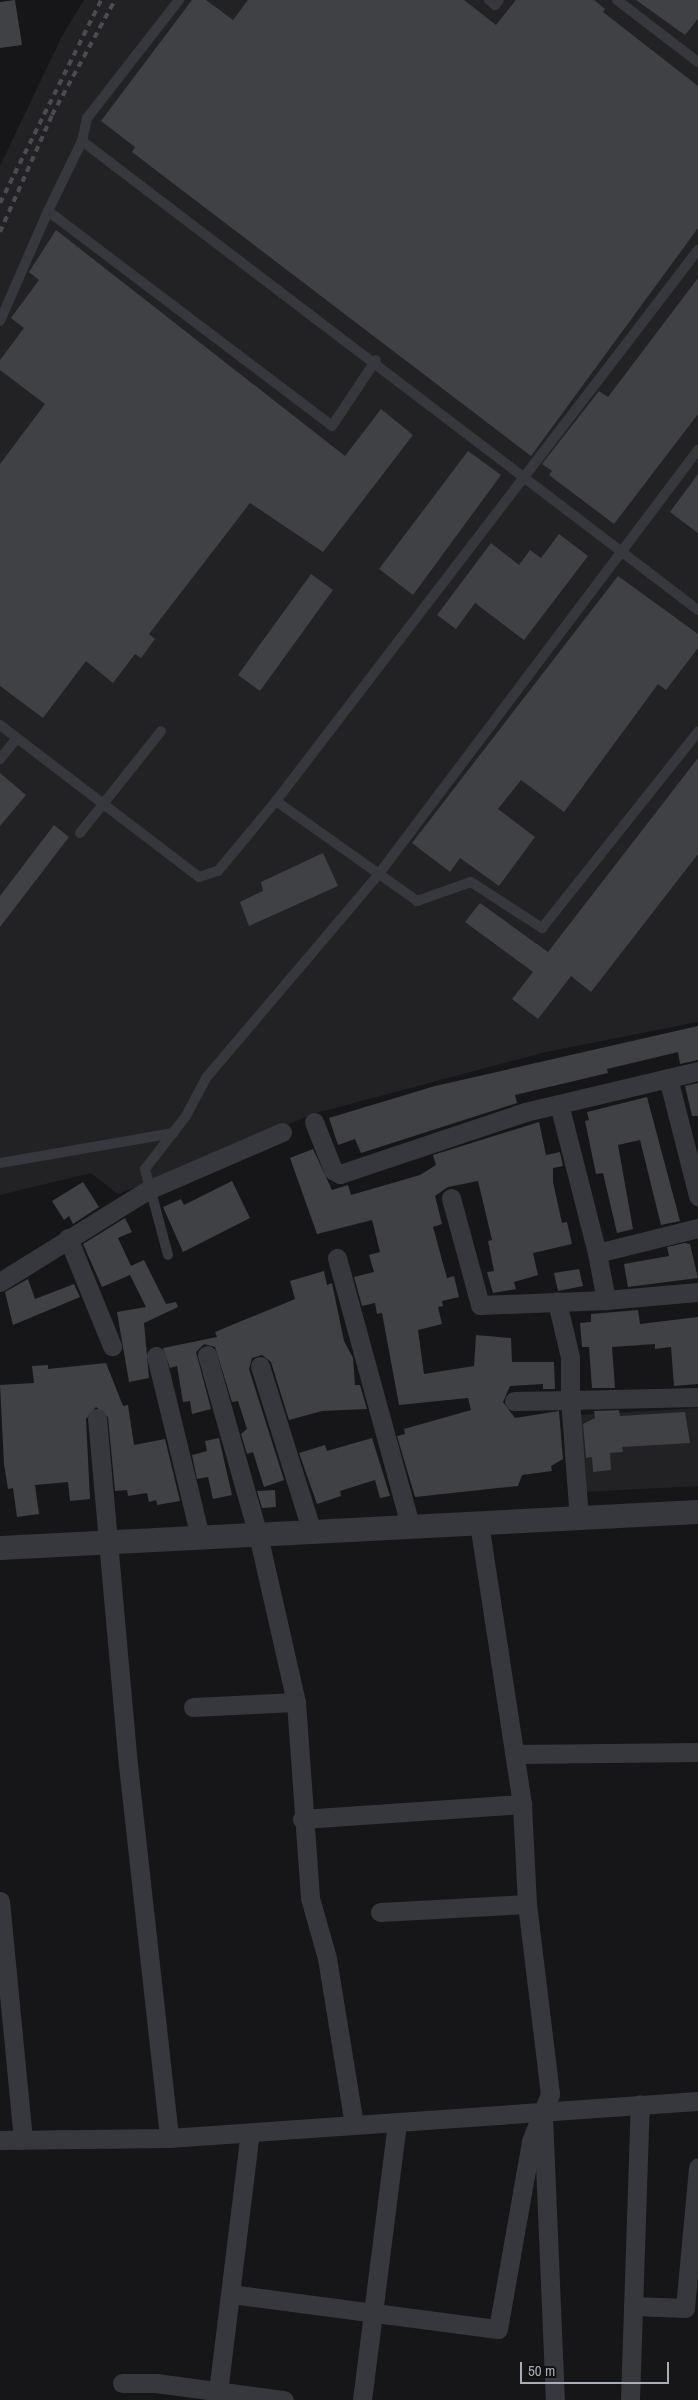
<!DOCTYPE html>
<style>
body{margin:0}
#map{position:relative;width:698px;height:2400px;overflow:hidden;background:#161618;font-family:"Archivo Narrow",sans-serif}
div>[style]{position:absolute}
.built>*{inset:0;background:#222225}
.building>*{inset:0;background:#404145}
.service>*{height:10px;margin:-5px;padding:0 5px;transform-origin:5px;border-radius:5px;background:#37383d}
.minor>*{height:19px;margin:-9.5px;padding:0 9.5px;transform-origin:9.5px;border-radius:9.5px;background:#37383d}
.tertiary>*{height:24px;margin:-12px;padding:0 12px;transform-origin:12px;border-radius:12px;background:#37383d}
.rail>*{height:4px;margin-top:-2px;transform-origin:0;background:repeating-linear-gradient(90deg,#4a4c52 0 6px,transparent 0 11px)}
span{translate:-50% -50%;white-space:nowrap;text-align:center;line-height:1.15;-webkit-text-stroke:4px #111113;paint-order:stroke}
.scale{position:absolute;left:520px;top:2362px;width:149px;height:22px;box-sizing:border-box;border:2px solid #a8adb8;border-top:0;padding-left:6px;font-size:15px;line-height:18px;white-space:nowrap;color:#a8adb8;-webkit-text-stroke:4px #111113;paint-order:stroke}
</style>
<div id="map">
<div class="built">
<i style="clip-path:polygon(84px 0,698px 0,698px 1022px,546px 1052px,316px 1113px,118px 1194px,91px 1173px,0 1195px,0 166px,62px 36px)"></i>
<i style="clip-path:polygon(698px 1408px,698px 1486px,584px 1492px,579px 1415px)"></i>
</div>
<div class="building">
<i style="clip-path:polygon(15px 0,22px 45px,0 48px,0 2px)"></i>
<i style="clip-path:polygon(192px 0,206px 0,233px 20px,248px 0,464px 0,496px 25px,516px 0,594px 0,605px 9px,603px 12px,698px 86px,698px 228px,531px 456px,132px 152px,135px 147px,101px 121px)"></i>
<i style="clip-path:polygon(636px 0,698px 0,698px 19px,685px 35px)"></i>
<i style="clip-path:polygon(56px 230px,345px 456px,381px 409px,413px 435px,323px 552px,250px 503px,149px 634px,155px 639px,141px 658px,135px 654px,113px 683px,86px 661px,43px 718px,0 686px,0 464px,45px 404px,0 370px,0 360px,24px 328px,11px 318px,39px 280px,29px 272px)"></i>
<i style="clip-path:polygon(698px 278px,698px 414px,614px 524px,549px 475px,552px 471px,542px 464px,599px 391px,608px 397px)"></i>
<i style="clip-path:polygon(468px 451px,501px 475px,413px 595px,379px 569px)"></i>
<i style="clip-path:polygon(698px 474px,698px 533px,670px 512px)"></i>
<i style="clip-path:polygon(559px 534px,588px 556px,524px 640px,475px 603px,456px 629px,437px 615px,491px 543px,519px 565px,530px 550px,541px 558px)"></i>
<i style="clip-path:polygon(311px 574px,333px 590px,260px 691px,238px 675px)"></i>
<i style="clip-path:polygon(618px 576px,698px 634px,698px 648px,666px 690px,658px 684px,564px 812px,521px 780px,498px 809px,535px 837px,499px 886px,460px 858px,450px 872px,412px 843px)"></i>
<i style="clip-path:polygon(698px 758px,698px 854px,591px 992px,571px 976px,538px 1019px,512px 999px,533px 972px,465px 922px,480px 903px,548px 952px)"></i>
<i style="clip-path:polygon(0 773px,26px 795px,0 826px)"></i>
<i style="clip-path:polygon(54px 825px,69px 837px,0 927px,0 896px)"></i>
<i style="clip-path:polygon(323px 853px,338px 886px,249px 926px,240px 902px,263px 891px,261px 882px)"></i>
<i style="clip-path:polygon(698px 1026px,698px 1060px,680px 1064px,678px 1052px,607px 1069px,608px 1073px,515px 1095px,517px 1103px,361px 1153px,355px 1139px,338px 1145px,329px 1118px,435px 1086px)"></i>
<i style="clip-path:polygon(698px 1083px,698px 1116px,692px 1116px,685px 1086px)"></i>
<i style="clip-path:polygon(647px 1097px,680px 1221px,661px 1225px,640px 1140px,618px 1145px,633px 1229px,617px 1233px,603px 1173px,596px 1174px,585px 1121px,589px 1120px,587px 1112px)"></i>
<i style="clip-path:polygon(539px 1122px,546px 1155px,560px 1152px,563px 1166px,553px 1168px,553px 1182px,562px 1223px,567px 1222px,572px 1244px,533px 1253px,538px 1275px,514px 1282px,516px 1289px,493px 1293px,487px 1272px,494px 1271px,488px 1241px,492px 1240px,478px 1181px,448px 1187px,435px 1196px,442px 1224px,433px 1227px,447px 1278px,454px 1276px,459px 1297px,442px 1301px,443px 1306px,438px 1307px,442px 1324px,418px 1330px,424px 1374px,474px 1366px,476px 1335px,511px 1338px,512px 1362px,554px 1362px,555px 1389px,543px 1389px,543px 1384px,510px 1386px,503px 1402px,515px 1418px,559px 1411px,563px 1459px,551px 1466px,552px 1471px,522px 1475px,518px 1486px,415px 1497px,397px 1436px,405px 1434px,404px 1429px,471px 1410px,468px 1398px,399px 1405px,382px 1313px,377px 1314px,375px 1303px,362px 1306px,354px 1277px,374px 1272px,369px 1255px,380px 1252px,372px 1220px,317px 1234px,290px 1158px,313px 1149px,332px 1190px,348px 1185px,351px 1195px,420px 1175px,436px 1165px,433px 1155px)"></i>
<i style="clip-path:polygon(232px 1181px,250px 1218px,183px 1252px,163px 1207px,181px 1199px,184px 1205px)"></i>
<i style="clip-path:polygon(83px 1182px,99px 1207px,73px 1224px,69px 1216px,64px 1220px,52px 1201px)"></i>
<i style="clip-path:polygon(125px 1218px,132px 1232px,118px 1238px,131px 1266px,144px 1260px,166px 1304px,176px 1302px,178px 1307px,144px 1323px,149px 1378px,129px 1382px,117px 1312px,146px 1307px,130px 1275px,102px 1287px,83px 1244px)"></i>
<i style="clip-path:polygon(685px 1243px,690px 1244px,698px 1278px,628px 1287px,624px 1264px,669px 1256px,667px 1247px)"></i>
<i style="clip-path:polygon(579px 1269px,583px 1286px,558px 1291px,554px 1273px)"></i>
<i style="clip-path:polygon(324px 1271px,327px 1285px,332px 1283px,344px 1341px,353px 1358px,355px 1385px,360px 1385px,367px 1409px,322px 1411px,289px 1420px,271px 1362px,262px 1355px,252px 1358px,249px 1369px,284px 1480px,264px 1487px,253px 1452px,247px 1454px,241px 1434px,247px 1429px,238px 1401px,232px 1402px,215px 1347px,204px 1344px,196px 1352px,211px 1409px,192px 1414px,190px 1401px,183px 1402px,177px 1366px,170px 1368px,163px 1348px,217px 1337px,215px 1332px,295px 1299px,290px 1281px)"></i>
<i style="clip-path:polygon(28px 1279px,35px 1299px,74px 1284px,80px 1297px,13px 1325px,5px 1292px)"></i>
<i style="clip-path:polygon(638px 1310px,640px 1324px,698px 1317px,698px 1384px,674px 1386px,671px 1347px,655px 1349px,655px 1344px,612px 1347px,615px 1388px,592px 1388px,589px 1347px,582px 1347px,580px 1323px,591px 1322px,591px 1314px)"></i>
<i style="clip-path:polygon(106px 1363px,123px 1406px,128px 1405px,134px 1445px,165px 1439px,180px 1501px,157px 1505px,156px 1500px,149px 1502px,147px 1493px,128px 1496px,127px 1490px,115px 1491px,108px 1417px,96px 1407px,86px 1419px,90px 1499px,70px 1501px,68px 1482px,35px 1485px,39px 1514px,17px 1517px,13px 1488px,8px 1489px,4px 1464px,0 1385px,34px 1383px,32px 1366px,48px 1365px,48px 1369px)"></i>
<i style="clip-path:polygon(619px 1410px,620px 1416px,685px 1412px,690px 1443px,622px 1447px,623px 1452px,610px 1453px,611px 1470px,593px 1472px,592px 1457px,586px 1458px,583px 1424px,595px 1418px,594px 1411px)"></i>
<i style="clip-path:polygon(219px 1438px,232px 1495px,213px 1499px,208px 1477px,197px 1479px,192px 1455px,207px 1451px,205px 1441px)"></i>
<i style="clip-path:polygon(372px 1438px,390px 1496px,380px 1498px,375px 1480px,340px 1491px,341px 1496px,317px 1504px,299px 1453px,325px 1445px,327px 1451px)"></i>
<i style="clip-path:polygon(275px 1490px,276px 1507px,262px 1508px,257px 1491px)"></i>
</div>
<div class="service">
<i style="left:179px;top:0;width:150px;rotate:127.9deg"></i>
<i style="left:87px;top:118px;width:24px;rotate:102deg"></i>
<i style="left:82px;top:141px;width:78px;rotate:115.9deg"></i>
<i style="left:48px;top:211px;width:356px;rotate:37.1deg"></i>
<i style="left:332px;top:426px;width:79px;rotate:-56.3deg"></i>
<i style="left:489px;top:0;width:8px;rotate:40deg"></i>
<i style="left:495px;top:5px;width:6px;rotate:-51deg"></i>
<i style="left:617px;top:0;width:102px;rotate:37.4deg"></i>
<i style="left:82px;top:141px;width:774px;rotate:37.28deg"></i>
<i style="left:698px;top:250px;width:694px;rotate:127.45deg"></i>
<i style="left:276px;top:801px;width:173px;rotate:35.3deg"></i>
<i style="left:417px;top:901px;width:57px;rotate:-19.4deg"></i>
<i style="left:471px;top:882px;width:85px;rotate:32.9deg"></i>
<i style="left:542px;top:928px;width:251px;rotate:-51.5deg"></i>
<i style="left:0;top:321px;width:120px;rotate:-66.4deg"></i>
<i style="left:0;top:725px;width:250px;rotate:37.4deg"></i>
<i style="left:199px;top:877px;width:20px;rotate:-18deg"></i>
<i style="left:218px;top:871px;width:91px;rotate:-50.4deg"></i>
<i style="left:0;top:759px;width:27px;rotate:-51deg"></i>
<i style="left:80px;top:833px;width:130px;rotate:-51.5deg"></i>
<i style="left:0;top:1163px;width:176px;rotate:-9.8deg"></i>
<i style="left:168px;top:1255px;width:89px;rotate:-105deg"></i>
<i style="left:145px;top:1169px;width:67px;rotate:-52.3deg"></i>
<i style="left:186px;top:1116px;width:43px;rotate:-62.2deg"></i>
<i style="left:206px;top:1078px;width:266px;rotate:-49.7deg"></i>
<i style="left:378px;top:875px;width:532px;rotate:-53.02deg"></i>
</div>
<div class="minor">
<i style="left:668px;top:1078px;width:122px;rotate:75.7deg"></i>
<i style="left:559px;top:1104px;width:154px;rotate:75.7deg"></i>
<i style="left:314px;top:1122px;width:52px;rotate:68.4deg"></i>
<i style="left:333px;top:1170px;width:8px;rotate:30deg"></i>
<i style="left:340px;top:1174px;width:195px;rotate:-18.5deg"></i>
<i style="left:525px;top:1112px;width:178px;rotate:-13.3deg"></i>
<i style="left:451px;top:1198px;width:111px;rotate:74.8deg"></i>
<i style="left:480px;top:1305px;width:126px;rotate:-2.3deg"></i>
<i style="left:698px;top:1228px;width:104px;rotate:166.1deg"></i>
<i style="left:597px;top:1253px;width:48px;rotate:79.2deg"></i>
<i style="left:606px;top:1300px;width:92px;rotate:-5deg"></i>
<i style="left:68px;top:1238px;width:117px;rotate:67.8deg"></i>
<i style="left:337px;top:1258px;width:280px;rotate:74.7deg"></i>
<i style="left:0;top:1282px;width:174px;rotate:-31.9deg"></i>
<i style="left:148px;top:1190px;width:146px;rotate:-23.4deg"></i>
<i style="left:156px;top:1356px;width:186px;rotate:76.3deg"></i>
<i style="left:260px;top:1366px;width:174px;rotate:72.6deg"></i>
<i style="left:514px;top:1401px;width:56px;rotate:-1deg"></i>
<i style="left:570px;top:1400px;width:43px;rotate:-90deg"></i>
<i style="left:570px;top:1357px;width:57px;rotate:-103.3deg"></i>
<i style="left:97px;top:1418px;width:348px;rotate:84.9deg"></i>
<i style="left:128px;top:1765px;width:375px;rotate:83.7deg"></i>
<i style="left:579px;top:1519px;width:119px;rotate:-94.3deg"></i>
<i style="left:570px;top:1400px;width:128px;rotate:-1.3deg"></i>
<i style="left:296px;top:1702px;width:196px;rotate:85.9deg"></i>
<i style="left:310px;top:1898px;width:62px;rotate:74.2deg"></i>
<i style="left:327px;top:1958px;width:169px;rotate:80.8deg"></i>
<i style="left:193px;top:1707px;width:103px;rotate:-2.8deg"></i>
<i style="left:296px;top:1702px;width:171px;rotate:-102.8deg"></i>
<i style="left:258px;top:1535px;width:187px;rotate:-105.8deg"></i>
<i style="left:516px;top:1754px;width:182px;rotate:-0.6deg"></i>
<i style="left:302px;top:1819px;width:221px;rotate:-3.9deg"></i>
<i style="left:0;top:1901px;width:238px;rotate:84.5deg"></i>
<i style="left:380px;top:1912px;width:147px;rotate:-3.1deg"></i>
<i style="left:543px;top:2116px;width:284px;rotate:87.6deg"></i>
<i style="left:0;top:2140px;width:169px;rotate:-0.7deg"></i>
<i style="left:169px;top:2138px;width:530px;rotate:-4deg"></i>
<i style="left:231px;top:2294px;width:269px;rotate:7.5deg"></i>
<i style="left:498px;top:2329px;width:191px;rotate:-80deg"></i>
<i style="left:531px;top:2141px;width:51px;rotate:-68deg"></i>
<i style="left:550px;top:2094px;width:191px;rotate:-96.9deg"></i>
<i style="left:527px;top:1904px;width:100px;rotate:-92.9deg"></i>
<i style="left:522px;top:1804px;width:283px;rotate:-98.7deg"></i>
<i style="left:633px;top:2306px;width:52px;rotate:2.2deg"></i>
<i style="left:685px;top:2308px;width:141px;rotate:-84.7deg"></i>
<i style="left:122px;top:2383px;width:34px"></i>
<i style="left:156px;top:2383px;width:129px;rotate:7.6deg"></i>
<i style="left:217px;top:2400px;width:269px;rotate:-83deg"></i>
<i style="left:362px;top:2400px;width:280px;rotate:-82.8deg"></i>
<i style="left:630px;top:2400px;width:296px;rotate:-88.1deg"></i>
</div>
<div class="tertiary">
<i style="left:0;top:1548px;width:699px;rotate:-2.95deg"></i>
</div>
<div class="rail">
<i style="left:0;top:203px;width:227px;rotate:-63.5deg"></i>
<i style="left:0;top:232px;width:128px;rotate:-66deg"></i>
<i style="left:52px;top:115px;width:131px;rotate:-61.3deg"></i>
</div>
<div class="scale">50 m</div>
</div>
